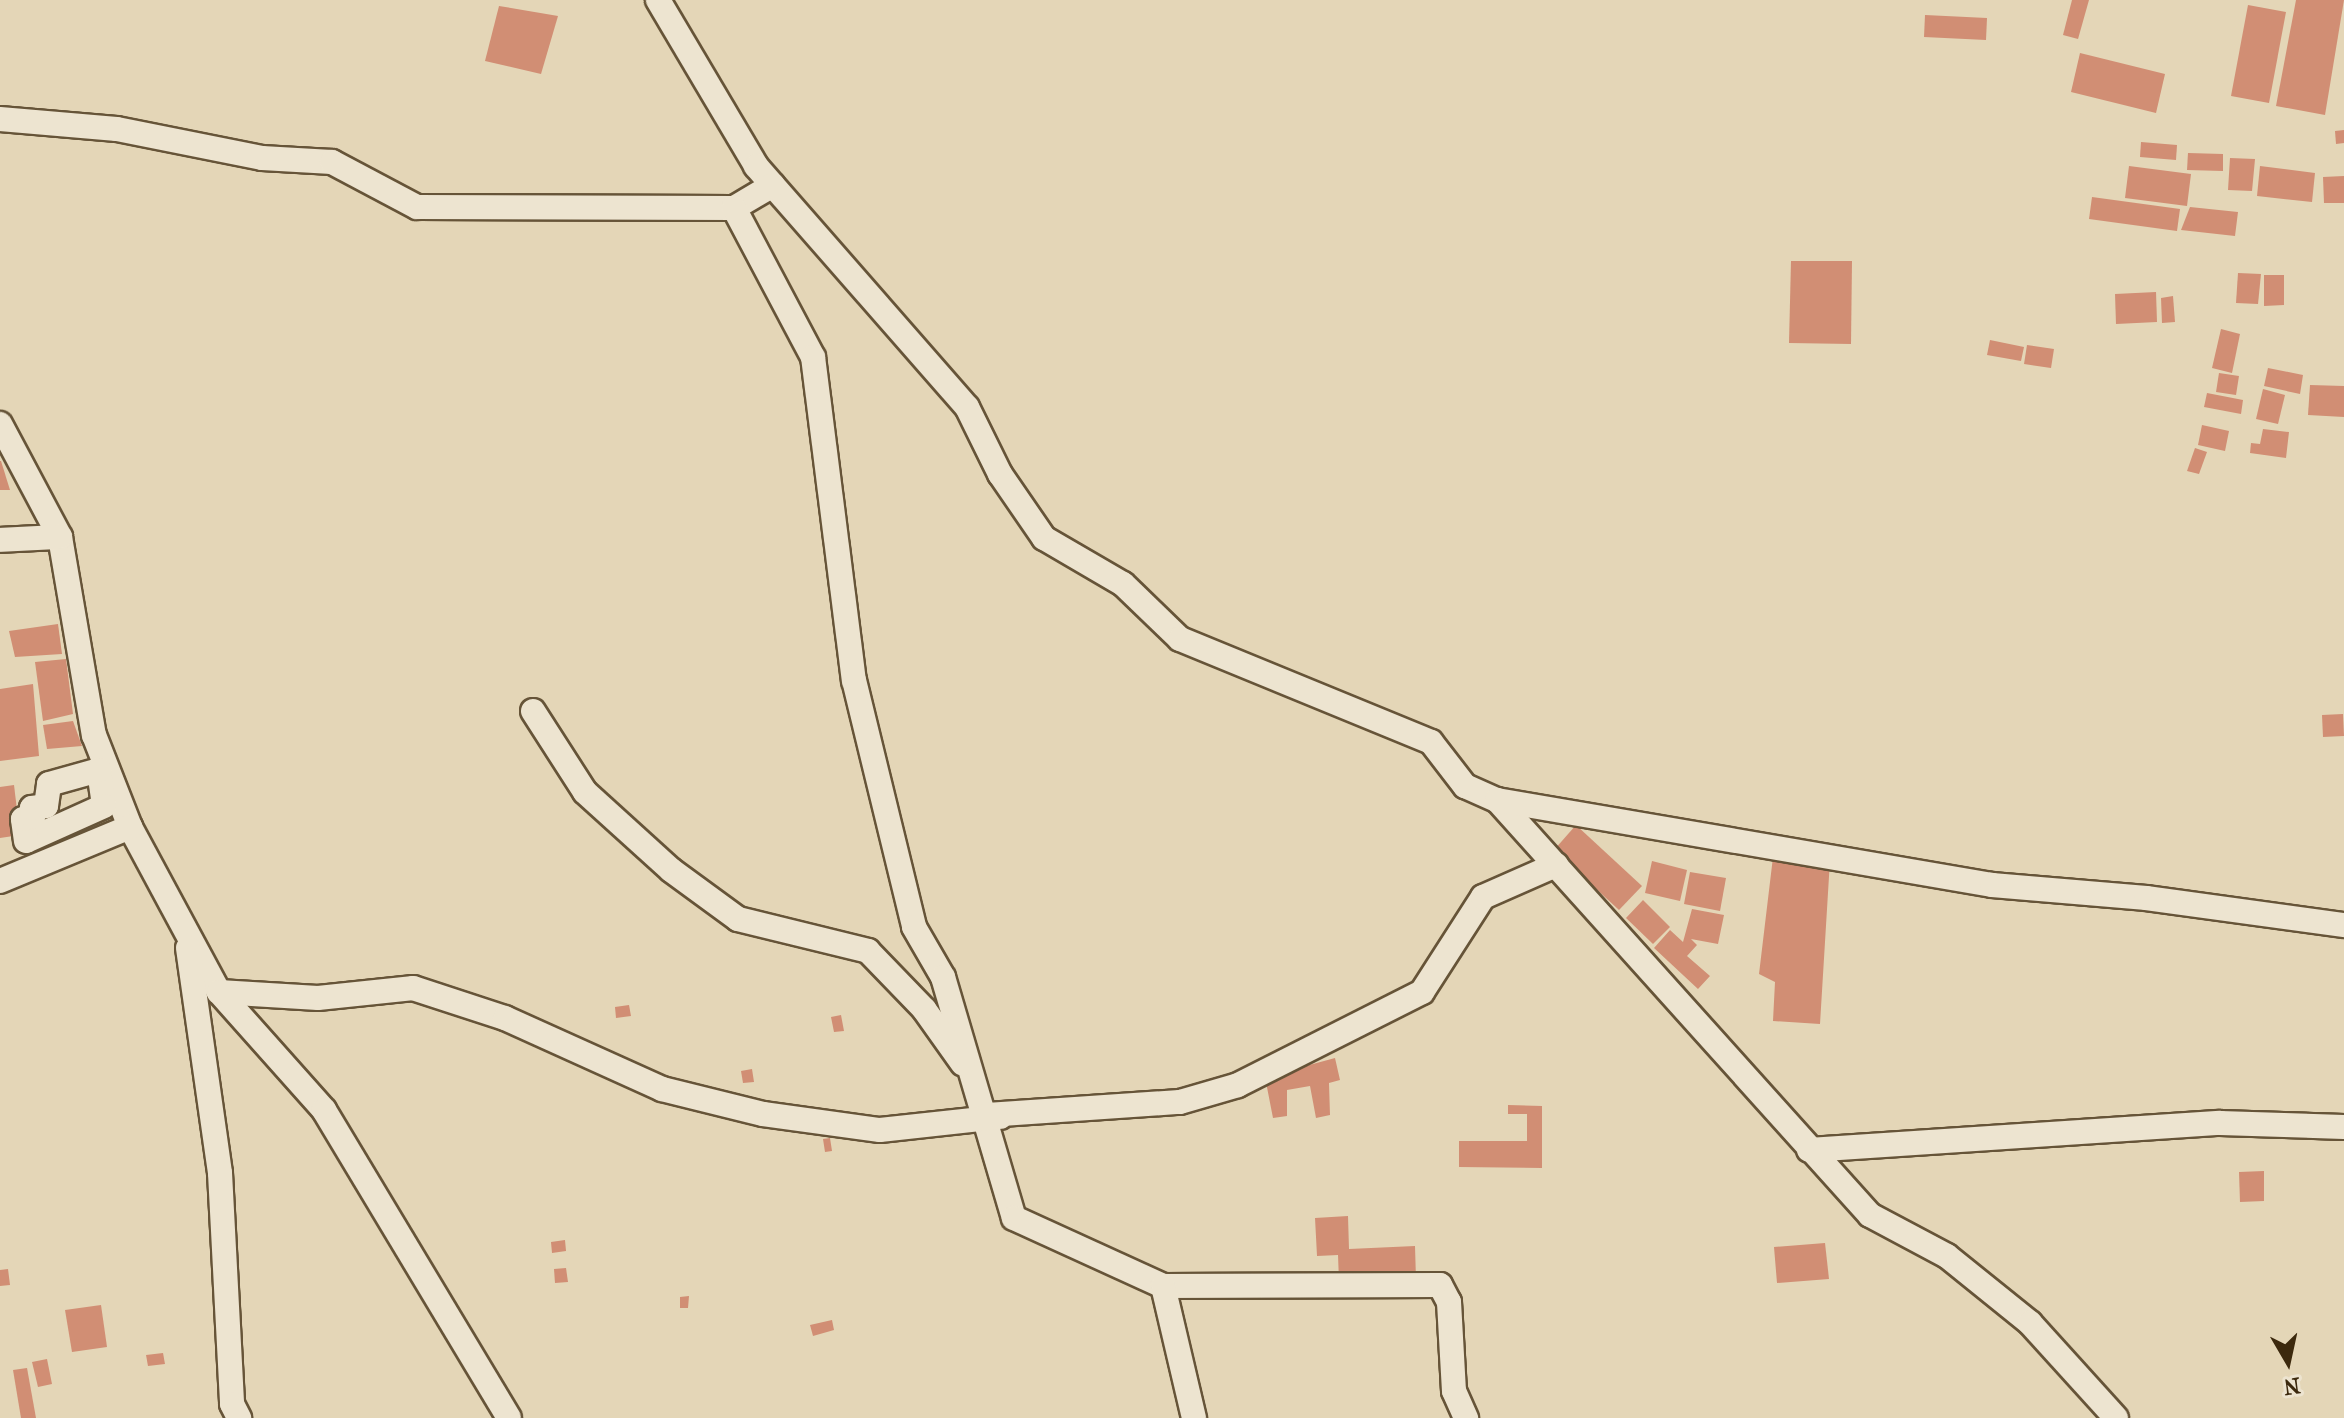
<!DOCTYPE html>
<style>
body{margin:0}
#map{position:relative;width:2344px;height:1418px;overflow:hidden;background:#e4d6b7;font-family:"IM FELL French Canon",serif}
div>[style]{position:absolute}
.building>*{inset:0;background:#d18e74}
.roads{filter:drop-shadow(2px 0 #665438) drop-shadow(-2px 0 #665438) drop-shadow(0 2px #665438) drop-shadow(0 -2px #665438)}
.street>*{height:24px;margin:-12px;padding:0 12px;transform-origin:12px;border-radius:12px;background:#ede4d0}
span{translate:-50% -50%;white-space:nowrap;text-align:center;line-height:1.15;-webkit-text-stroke:7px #ede4d0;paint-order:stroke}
.north{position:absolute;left:2248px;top:1322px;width:80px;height:80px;-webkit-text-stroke:6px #ede4d0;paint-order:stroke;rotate:171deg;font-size:22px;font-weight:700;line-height:32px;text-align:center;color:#3c290d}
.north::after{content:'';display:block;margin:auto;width:28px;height:36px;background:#3c290d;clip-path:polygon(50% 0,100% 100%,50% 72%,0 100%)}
</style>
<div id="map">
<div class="building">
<i style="clip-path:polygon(2072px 0,2089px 0,2078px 39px,2063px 35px)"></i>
<i style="clip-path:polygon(2296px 0,2344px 0,2325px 115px,2276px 106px)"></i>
<i style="clip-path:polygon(2248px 5px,2286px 12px,2269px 103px,2231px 96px)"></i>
<i style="clip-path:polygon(499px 6px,558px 16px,541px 74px,485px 61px)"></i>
<i style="clip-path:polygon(1925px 15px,1987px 18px,1986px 40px,1924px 37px)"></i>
<i style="clip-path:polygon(2080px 53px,2165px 74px,2156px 113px,2071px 92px)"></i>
<i style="clip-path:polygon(2344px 130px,2344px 143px,2336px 144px,2335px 131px)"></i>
<i style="clip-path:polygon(2141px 142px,2177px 145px,2176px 160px,2140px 157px)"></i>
<i style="clip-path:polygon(2188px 153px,2223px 154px,2223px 171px,2187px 170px)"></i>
<i style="clip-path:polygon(2230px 158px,2255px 159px,2252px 191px,2228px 190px)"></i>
<i style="clip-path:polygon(2129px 166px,2191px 174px,2187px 206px,2125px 198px)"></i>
<i style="clip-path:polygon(2260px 166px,2315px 173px,2312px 202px,2257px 196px)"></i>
<i style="clip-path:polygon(2344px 176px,2344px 203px,2324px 203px,2323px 177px)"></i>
<i style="clip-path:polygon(2092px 197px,2180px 209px,2177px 231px,2089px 219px)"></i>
<i style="clip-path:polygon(2190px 207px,2238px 212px,2235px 236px,2181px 230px)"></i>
<i style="clip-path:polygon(1791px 261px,1852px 261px,1851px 344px,1789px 343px)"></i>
<i style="clip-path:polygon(2238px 273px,2261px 274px,2258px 304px,2236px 303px)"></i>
<i style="clip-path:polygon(2264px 275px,2284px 275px,2284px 305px,2264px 306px)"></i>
<i style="clip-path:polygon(2156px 292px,2157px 322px,2116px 324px,2115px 294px)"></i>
<i style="clip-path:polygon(2173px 296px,2175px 322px,2162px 323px,2161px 298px)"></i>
<i style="clip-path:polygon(2221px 329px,2240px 334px,2232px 373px,2212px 368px)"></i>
<i style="clip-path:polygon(1990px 340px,2024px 347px,2021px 361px,1987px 355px)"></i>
<i style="clip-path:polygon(2027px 345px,2054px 349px,2051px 368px,2024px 364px)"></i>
<i style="clip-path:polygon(2268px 368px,2303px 375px,2300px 394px,2264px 386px)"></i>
<i style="clip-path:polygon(2219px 373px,2239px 376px,2236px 395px,2216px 392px)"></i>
<i style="clip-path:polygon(2310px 385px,2344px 386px,2344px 417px,2308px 415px)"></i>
<i style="clip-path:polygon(2263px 389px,2285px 395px,2278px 424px,2256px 419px)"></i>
<i style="clip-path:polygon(2207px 393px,2243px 400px,2241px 414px,2204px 407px)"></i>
<i style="clip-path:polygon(2202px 425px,2229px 431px,2225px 451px,2198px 445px)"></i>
<i style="clip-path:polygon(2263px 429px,2289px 432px,2286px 458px,2250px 453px,2251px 443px,2260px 444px)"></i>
<i style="clip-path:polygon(2195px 448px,2207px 452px,2199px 474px,2187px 471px)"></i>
<i style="clip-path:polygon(0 461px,1px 461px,10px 490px,0 490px)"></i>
<i style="clip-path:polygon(58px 624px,62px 654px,15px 657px,9px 631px)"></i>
<i style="clip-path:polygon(66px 659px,73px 714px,43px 721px,35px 662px)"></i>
<i style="clip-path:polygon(33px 684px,39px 756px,0 761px,0 689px)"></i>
<i style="clip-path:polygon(2343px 714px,2344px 736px,2323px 737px,2322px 715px)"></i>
<i style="clip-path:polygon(73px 721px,82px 746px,47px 749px,43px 725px)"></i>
<i style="clip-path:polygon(14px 785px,20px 835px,0 838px,0 787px)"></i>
<i style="clip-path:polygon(1576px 825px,1642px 886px,1619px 910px,1554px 850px)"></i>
<i style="clip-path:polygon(1773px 857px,1830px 860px,1820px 1024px,1773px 1021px,1775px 982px,1759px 974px)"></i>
<i style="clip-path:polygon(1652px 861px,1687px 870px,1680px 901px,1645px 893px)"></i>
<i style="clip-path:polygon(1690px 872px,1726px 878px,1720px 911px,1684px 904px)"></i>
<i style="clip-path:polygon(1643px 900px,1670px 927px,1653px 944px,1626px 918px)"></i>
<i style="clip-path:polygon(1692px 909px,1724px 915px,1718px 944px,1691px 939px,1697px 945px,1687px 956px,1710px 976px,1698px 989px,1654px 948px,1670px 930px,1683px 942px)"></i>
<i style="clip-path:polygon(629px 1005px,631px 1016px,616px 1018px,615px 1007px)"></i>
<i style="clip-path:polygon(841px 1015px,844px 1031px,834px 1032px,831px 1017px)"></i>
<i style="clip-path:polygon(1335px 1058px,1340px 1080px,1329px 1083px,1330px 1115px,1316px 1118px,1310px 1086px,1287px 1090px,1287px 1116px,1273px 1118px,1265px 1077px)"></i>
<i style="clip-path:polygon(752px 1069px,754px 1082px,743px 1083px,741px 1071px)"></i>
<i style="clip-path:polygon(1508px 1105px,1542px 1106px,1542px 1168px,1459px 1167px,1459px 1141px,1527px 1141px,1527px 1114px,1508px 1114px)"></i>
<i style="clip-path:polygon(830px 1138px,832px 1151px,825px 1152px,823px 1139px)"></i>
<i style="clip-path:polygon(2264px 1171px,2264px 1201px,2240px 1202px,2239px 1172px)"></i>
<i style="clip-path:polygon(1348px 1216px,1349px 1249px,1415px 1246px,1416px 1279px,1339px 1281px,1338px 1255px,1317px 1256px,1315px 1218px)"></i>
<i style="clip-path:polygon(565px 1240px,566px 1251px,552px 1253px,551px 1242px)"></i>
<i style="clip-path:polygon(1825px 1243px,1829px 1279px,1777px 1283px,1774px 1247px)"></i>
<i style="clip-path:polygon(566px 1268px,568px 1282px,555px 1283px,554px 1269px)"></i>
<i style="clip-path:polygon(8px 1269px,10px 1285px,0 1286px,0 1270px)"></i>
<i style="clip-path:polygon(689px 1296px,688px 1308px,680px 1308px,680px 1297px)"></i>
<i style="clip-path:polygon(101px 1305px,107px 1347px,72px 1352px,65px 1310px)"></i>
<i style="clip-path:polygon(832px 1320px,834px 1330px,813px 1336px,810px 1325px)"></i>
<i style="clip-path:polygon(163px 1353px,165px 1364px,148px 1366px,146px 1355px)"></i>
<i style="clip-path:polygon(47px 1359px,52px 1384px,38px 1387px,32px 1362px)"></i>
<i style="clip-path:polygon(27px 1368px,36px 1418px,21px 1418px,13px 1370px)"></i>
</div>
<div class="roads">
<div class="street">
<i style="left:658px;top:0;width:193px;rotate:59.4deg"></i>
<i style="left:756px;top:166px;width:320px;rotate:48.8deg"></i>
<i style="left:967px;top:407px;width:75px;rotate:63.8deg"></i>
<i style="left:1000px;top:474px;width:78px;rotate:55.5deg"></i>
<i style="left:1044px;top:538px;width:91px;rotate:30.2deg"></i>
<i style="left:1123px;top:584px;width:79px;rotate:44deg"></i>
<i style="left:1180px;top:639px;width:271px;rotate:22.3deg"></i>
<i style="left:1431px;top:742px;width:56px;rotate:52.3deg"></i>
<i style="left:1465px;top:786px;width:35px;rotate:24deg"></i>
<i style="left:1497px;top:800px;width:558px;rotate:48.05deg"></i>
<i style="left:1870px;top:1215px;width:87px;rotate:28deg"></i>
<i style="left:1947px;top:1256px;width:107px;rotate:38.9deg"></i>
<i style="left:2030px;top:1323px;width:128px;rotate:47.8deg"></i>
<i style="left:0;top:119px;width:117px;rotate:4.9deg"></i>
<i style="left:117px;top:129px;width:148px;rotate:11.3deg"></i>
<i style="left:262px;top:158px;width:70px;rotate:3.3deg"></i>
<i style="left:332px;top:162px;width:96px;rotate:27.9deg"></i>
<i style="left:417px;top:207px;width:317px;rotate:0.2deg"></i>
<i style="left:734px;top:208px;width:45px;rotate:-30.5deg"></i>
<i style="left:734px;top:208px;width:169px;rotate:62.1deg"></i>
<i style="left:813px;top:357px;width:326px;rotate:82.8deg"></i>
<i style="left:854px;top:680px;width:254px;rotate:76.3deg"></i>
<i style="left:914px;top:927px;width:58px;rotate:59.9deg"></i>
<i style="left:943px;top:977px;width:251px;rotate:73.6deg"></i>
<i style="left:1014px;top:1218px;width:164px;rotate:24.5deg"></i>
<i style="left:1163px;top:1286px;width:277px;rotate:-0.2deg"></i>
<i style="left:1440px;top:1285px;width:19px;rotate:62deg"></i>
<i style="left:1449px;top:1302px;width:89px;rotate:86.8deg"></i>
<i style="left:1454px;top:1391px;width:30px;rotate:66deg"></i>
<i style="left:0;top:424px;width:128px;rotate:62deg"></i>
<i style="left:60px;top:537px;width:201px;rotate:80.3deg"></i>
<i style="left:94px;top:735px;width:99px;rotate:68.6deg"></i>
<i style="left:130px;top:827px;width:187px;rotate:61.7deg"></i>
<i style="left:219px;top:992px;width:158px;rotate:48.3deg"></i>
<i style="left:324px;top:1110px;width:359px;rotate:59deg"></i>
<i style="left:0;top:540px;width:60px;rotate:-2.9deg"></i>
<i style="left:533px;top:711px;width:96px;rotate:57.3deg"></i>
<i style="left:585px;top:792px;width:116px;rotate:42.2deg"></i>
<i style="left:671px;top:870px;width:83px;rotate:36.2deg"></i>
<i style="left:738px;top:919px;width:134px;rotate:13.8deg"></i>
<i style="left:868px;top:951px;width:81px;rotate:46deg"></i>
<i style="left:924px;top:1009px;width:67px;rotate:54.7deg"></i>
<i style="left:99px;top:770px;width:36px;rotate:82deg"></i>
<i style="left:104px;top:806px;width:85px;rotate:155.8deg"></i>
<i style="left:26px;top:841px;width:22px;rotate:-98deg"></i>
<i style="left:23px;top:819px;width:10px;rotate:-11deg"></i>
<i style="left:33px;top:817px;width:9px;rotate:-96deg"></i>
<i style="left:32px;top:808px;width:14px;rotate:-8deg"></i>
<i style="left:46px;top:806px;width:22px;rotate:-82deg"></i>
<i style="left:49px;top:784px;width:52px;rotate:-15.6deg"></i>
<i style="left:1497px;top:800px;width:502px;rotate:9.74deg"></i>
<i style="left:1992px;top:885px;width:155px;rotate:4.8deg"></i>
<i style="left:2146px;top:898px;width:200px;rotate:7.8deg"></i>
<i style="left:0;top:881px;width:141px;rotate:-22.6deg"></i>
<i style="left:188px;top:948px;width:227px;rotate:81.9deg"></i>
<i style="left:220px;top:1173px;width:231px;rotate:87deg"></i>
<i style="left:232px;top:1404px;width:16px;rotate:63deg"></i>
<i style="left:219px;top:992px;width:99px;rotate:3.5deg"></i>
<i style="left:318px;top:998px;width:96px;rotate:-6deg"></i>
<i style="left:413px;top:988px;width:97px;rotate:18.1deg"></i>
<i style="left:505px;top:1018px;width:172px;rotate:24.3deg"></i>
<i style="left:662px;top:1089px;width:104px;rotate:13.9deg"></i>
<i style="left:763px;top:1114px;width:118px;rotate:7.8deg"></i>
<i style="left:880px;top:1130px;width:121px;rotate:-6.2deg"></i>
<i style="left:987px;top:1115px;width:193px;rotate:-3.9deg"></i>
<i style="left:1180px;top:1102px;width:60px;rotate:-16.3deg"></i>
<i style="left:1238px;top:1085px;width:206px;rotate:-26.8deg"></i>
<i style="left:1422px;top:992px;width:113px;rotate:-57.3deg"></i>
<i style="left:1483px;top:897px;width:80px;rotate:-23.7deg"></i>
<i style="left:1809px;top:1150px;width:412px;rotate:-3.8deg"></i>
<i style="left:2220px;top:1123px;width:124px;rotate:1.8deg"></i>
<i style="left:1163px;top:1286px;width:136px;rotate:76.8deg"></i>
</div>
</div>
<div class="north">N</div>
</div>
